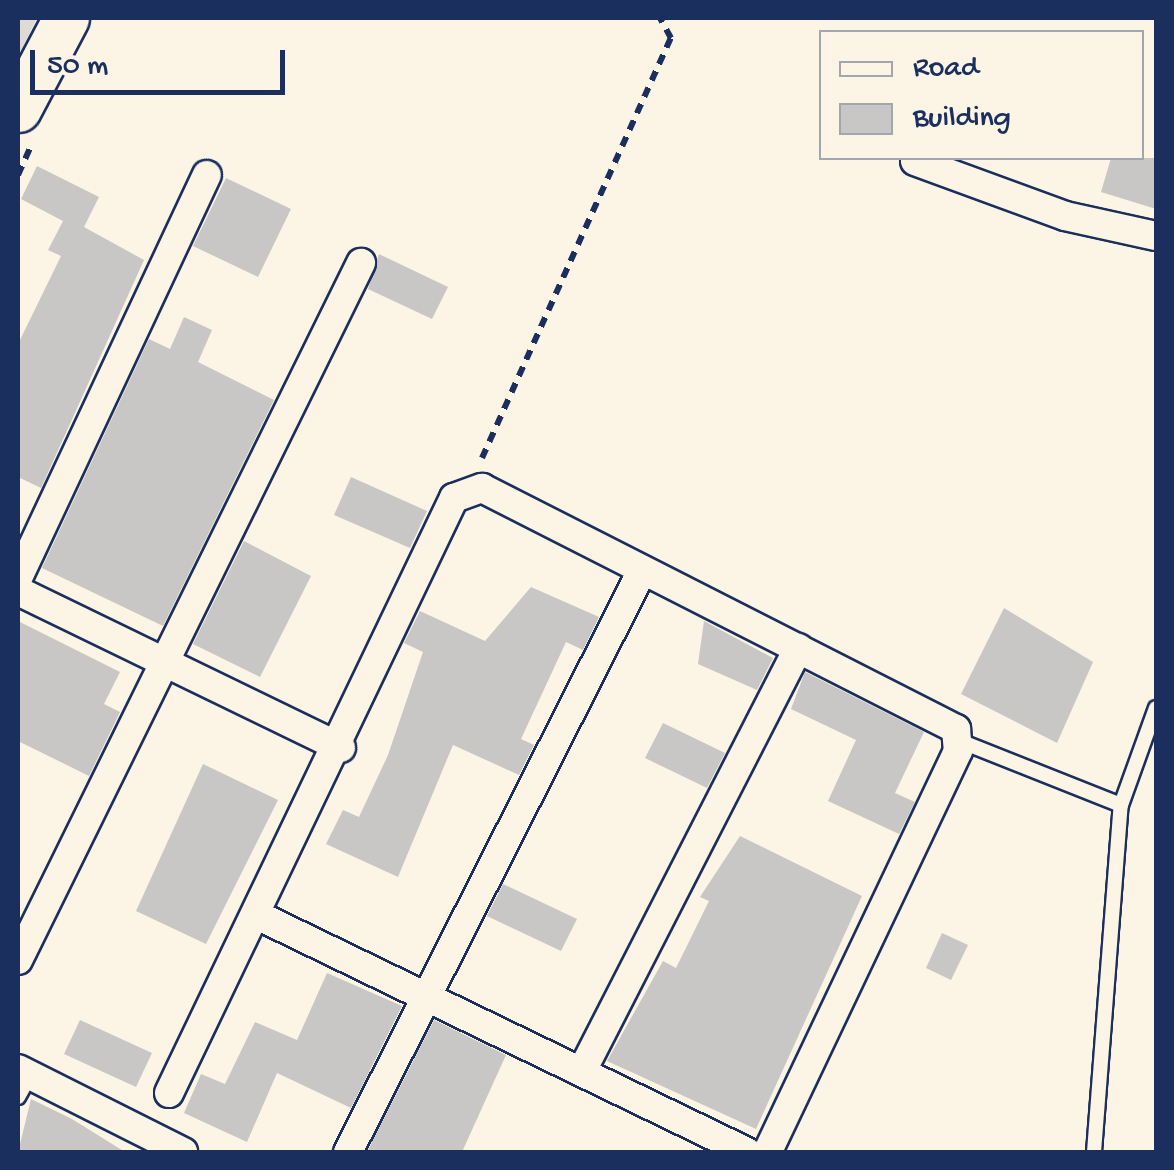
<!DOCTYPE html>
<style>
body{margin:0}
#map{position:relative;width:1174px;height:1170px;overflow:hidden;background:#fcf5e5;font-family:"Gochi Hand",sans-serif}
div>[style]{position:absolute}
.green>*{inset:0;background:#dfdbd4}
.building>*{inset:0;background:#c8c7c6}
.path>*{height:6px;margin-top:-3px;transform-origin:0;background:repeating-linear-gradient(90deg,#1b2f5e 0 10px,transparent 0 18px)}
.roads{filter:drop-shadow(2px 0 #1b2f5e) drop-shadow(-2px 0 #1b2f5e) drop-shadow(0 2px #1b2f5e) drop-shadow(0 -2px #1b2f5e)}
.service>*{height:14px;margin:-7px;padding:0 7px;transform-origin:7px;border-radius:7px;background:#fcf5e5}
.minor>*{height:28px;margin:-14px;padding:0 14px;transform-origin:14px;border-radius:14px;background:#fcf5e5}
.trunk>*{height:45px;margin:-22.5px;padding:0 22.5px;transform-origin:22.5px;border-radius:22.5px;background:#fcf5e5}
span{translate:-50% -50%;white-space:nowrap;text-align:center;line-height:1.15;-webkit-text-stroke:9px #fcf5e5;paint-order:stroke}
.frame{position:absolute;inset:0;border:20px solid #1b2f5e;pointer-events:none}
.legend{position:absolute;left:819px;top:30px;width:325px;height:130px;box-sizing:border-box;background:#fcf5e5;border:2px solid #a2a6af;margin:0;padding:12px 18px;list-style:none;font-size:30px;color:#1b2f5e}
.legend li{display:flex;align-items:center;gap:20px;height:50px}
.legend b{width:50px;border:2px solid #a2a6af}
.scale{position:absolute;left:30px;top:50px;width:255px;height:45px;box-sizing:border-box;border:5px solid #1b2f5e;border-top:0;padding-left:12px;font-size:30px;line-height:35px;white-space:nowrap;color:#1b2f5e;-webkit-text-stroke:8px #fcf5e5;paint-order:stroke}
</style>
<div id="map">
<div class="green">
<i style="clip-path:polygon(18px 18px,37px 18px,18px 57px)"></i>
</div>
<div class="building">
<i style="clip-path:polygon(1111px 158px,1156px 158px,1156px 209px,1101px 192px)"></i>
<i style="clip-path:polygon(37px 166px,99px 197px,84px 227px,144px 260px,41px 488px,18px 477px,18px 344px,61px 256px,48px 250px,63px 221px,21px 199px)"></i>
<i style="clip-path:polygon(226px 178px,291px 209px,258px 277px,193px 246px)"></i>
<i style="clip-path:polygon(379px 254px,448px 287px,432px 319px,368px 289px)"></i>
<i style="clip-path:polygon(184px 317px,212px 330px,198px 362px,274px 400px,163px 626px,42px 568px,149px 339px,170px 349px)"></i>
<i style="clip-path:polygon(351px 477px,427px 511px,410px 548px,334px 515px)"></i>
<i style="clip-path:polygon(244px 541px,311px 576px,260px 677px,193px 644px)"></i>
<i style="clip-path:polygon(531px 587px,599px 617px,583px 650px,566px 642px,521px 739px,534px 745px,519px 775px,453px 745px,398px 877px,326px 844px,343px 810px,359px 817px,388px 755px,423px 652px,404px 643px,420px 611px,485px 641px)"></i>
<i style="clip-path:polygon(1004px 608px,1093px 662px,1057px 743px,961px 694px)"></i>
<i style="clip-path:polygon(18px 621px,120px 672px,104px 704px,120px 712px,89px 776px,18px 741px)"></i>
<i style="clip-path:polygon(704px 621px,773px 658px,757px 690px,698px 664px)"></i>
<i style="clip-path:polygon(805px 672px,924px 732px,895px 793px,915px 802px,899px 834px,828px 801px,856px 740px,791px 709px)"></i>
<i style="clip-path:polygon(663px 723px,725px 753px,707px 788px,645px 758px)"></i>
<i style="clip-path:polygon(203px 764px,278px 800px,206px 944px,136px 911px)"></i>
<i style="clip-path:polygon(740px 836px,862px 896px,756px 1129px,607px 1061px,663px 961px,676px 968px,709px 901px,700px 897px)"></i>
<i style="clip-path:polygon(503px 884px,577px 919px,561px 951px,487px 916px)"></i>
<i style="clip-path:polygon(942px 933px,968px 945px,951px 980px,926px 968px)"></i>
<i style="clip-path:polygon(327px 973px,402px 1006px,351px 1108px,277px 1073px,247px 1142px,184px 1113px,201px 1074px,225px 1084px,255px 1022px,297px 1040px)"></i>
<i style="clip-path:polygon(80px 1020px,152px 1053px,136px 1087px,64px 1054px)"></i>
<i style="clip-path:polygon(434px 1020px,506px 1055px,462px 1152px,367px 1152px)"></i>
<i style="clip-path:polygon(31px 1099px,72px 1119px,125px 1152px,18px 1152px)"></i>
</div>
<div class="path">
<i style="left:18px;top:175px;width:34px;rotate:-66deg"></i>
<i style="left:482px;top:458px;width:461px;rotate:-65.8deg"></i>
<i style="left:671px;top:38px;width:23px;rotate:-119deg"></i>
</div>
<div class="roads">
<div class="service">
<i style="left:960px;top:741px;width:173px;rotate:21.7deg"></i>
<i style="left:18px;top:1097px;width:25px;rotate:-61deg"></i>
<i style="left:1094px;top:1152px;width:348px;rotate:-85.6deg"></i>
<i style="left:1121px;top:805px;width:103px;rotate:-70.2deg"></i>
</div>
<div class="minor">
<i style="left:915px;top:161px;width:160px;rotate:20.1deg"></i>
<i style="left:1065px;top:216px;width:93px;rotate:12.4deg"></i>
<i style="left:18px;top:578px;width:445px;rotate:-64.9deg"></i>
<i style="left:18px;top:591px;width:359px;rotate:25.9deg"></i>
<i style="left:261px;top:917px;width:540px;rotate:25.81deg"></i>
<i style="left:18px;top:960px;width:777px;rotate:-63.8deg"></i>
<i style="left:18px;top:1069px;width:185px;rotate:26.7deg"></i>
<i style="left:582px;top:1071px;width:475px;rotate:-62.9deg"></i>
<i style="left:169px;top:1093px;width:660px;rotate:-64.41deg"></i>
<i style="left:454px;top:498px;width:30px;rotate:-20deg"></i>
<i style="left:482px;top:488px;width:532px;rotate:26.95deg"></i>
<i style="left:956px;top:729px;width:22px;rotate:85deg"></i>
<i style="left:958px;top:751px;width:444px;rotate:115.4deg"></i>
<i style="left:348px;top:1152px;width:651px;rotate:-63.16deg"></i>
</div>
<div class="trunk">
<i style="left:18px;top:109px;width:103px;rotate:-62.2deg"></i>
</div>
</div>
<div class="frame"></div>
<ul class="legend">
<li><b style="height:12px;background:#fcf5e5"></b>Road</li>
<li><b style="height:28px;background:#c8c7c6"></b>Building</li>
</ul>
<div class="scale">50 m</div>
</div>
